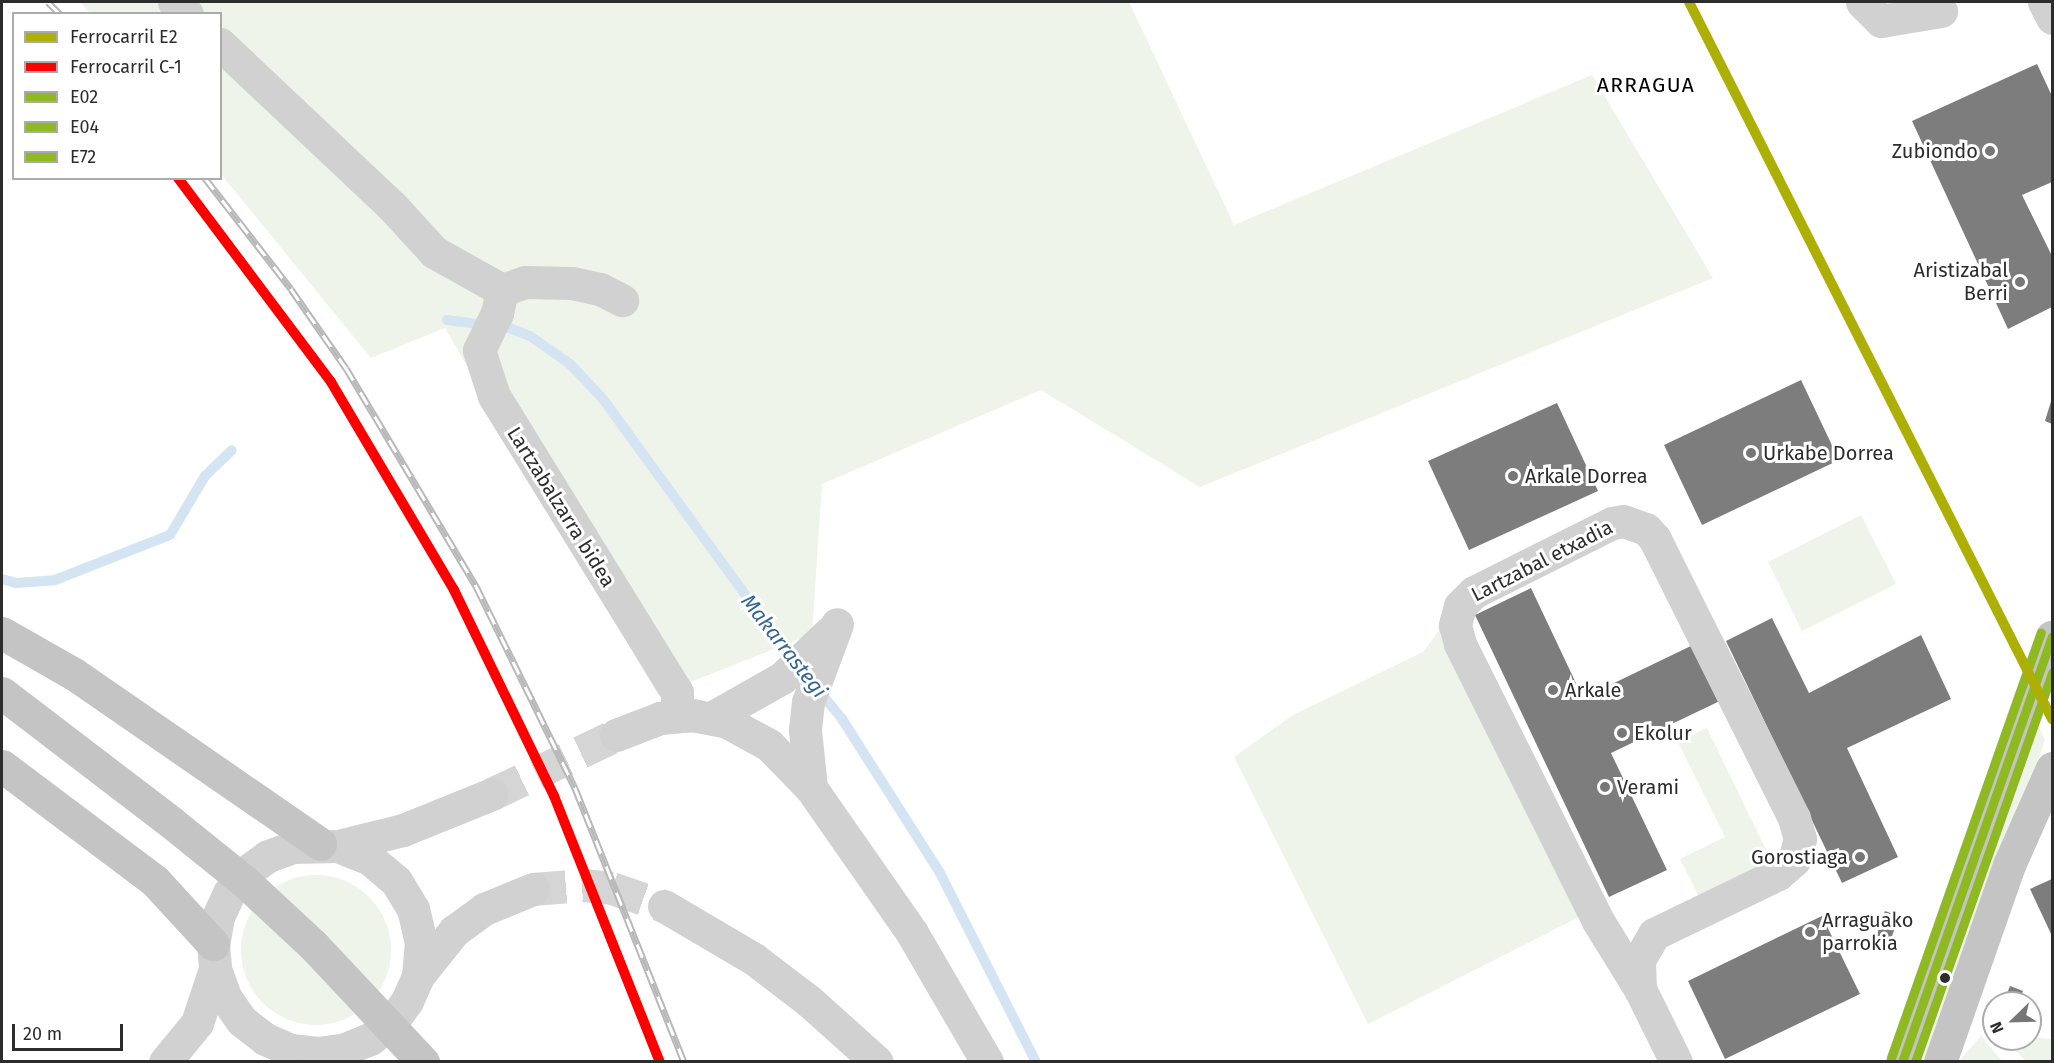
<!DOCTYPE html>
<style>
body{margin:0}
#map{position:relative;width:2054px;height:1063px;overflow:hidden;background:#fff;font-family:"Fira Sans",sans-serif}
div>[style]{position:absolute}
.green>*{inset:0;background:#eef4e9}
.round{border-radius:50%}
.stream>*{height:10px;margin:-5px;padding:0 5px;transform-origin:5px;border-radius:5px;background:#d4e4f2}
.building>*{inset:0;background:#7d7d7d}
.minor-tunnel>*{height:33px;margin-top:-16.5px;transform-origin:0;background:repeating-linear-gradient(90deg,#d5d5d5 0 33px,transparent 0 49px)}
.minor>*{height:33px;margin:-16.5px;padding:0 16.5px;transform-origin:16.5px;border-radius:16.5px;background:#d1d1d1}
.major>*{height:33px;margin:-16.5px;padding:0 16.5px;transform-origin:16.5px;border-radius:16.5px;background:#c4c4c4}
.rail>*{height:7px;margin-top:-3.5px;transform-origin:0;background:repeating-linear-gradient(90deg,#fff 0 14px,#b8b8b8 0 28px);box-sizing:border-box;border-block:2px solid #b8b8b8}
.major-bridge>*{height:33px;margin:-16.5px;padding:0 16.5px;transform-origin:16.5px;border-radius:16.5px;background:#c4c4c4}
.bus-1>*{height:9px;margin:-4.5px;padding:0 4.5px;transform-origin:4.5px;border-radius:4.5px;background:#8eb920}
.bus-2>*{height:9px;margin:-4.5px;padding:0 4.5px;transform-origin:4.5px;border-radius:4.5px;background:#8eb920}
.bus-3>*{height:9px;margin:-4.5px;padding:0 4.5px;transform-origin:4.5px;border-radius:4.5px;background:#8eb920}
.rail-1>*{height:10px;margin:-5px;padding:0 5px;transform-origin:5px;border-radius:5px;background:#aeaf04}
.rail-2>*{height:10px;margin:-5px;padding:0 5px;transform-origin:5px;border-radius:5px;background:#f00}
.dots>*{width:16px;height:16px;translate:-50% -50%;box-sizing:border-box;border:3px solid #fff;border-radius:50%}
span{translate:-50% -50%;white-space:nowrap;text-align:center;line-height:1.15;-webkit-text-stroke:6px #fff;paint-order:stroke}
.poi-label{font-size:20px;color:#2c2c2c}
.right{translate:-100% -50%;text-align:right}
.left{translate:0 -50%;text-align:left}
.street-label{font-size:20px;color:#2c2c2c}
.neighbourhood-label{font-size:21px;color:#000;letter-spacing:1.5px}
.water-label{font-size:21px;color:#356592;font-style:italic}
.frame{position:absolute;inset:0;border:3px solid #2c2c2c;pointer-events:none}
.legend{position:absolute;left:12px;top:12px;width:210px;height:168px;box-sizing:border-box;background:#fff;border:2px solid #ababab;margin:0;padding:8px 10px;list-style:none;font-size:18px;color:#2c2c2c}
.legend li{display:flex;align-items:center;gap:12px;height:30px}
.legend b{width:30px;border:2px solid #ababab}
.north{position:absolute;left:1982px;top:991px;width:60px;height:60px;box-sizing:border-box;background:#fff;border:2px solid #ababab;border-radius:50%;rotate:247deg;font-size:16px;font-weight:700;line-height:24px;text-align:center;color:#2c2c2c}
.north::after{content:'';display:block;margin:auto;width:21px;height:27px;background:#767676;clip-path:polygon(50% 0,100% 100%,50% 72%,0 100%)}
.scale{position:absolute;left:12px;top:1024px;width:111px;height:27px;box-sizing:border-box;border:3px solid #2c2c2c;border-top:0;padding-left:8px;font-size:18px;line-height:21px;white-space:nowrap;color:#2c2c2c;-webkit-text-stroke:4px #fff;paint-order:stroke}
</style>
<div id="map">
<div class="green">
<i style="clip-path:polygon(80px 2px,1129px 2px,1234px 225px,1592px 75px,1713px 278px,1200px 487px,1041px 390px,822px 484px,812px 634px,658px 695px,445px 328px,371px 358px,221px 174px,220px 14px,90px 13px)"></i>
<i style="clip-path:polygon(1861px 515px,1896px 584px,1802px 631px,1768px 562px)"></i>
<i style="clip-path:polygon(1441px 628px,1581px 916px,1368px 1024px,1234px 757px,1293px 715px,1423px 652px)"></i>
<i style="clip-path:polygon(2034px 718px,2045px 740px,2025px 799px,1925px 1061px,1916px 1062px)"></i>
<i style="clip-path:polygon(1707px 728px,1772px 862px,1699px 897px,1680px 859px,1725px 837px,1678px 742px)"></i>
<i class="round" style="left:241px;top:875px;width:150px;height:150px"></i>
<i style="clip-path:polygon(1981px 1036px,2002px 1061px,1959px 1061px)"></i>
<i style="clip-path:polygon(2030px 1037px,2052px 1039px,2052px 1061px,2026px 1061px,2005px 1041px)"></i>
</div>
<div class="stream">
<i style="left:447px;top:320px;width:63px;rotate:7.4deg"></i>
<i style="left:509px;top:328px;width:22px;rotate:21deg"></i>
<i style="left:530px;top:336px;width:49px;rotate:35deg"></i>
<i style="left:570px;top:364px;width:48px;rotate:46.7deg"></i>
<i style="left:603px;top:399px;width:325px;rotate:54deg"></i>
<i style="left:2px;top:579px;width:15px;rotate:16deg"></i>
<i style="left:16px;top:583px;width:39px;rotate:-4deg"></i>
<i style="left:55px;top:580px;width:123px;rotate:-21.4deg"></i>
<i style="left:170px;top:535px;width:69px;rotate:-59.3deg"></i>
<i style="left:205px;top:476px;width:37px;rotate:-44deg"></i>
<i style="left:818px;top:690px;width:38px;rotate:50deg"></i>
<i style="left:842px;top:719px;width:183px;rotate:57.5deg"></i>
<i style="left:940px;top:873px;width:212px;rotate:63.1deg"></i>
</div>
<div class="building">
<i style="clip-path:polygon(2037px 64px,2052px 96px,2052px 182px,2022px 195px,2052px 256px,2052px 307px,2008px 329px,1912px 121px)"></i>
<i style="clip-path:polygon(1801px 380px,1839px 460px,1702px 525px,1664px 445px)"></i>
<i style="clip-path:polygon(2052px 398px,2052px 424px,2045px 421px)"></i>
<i style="clip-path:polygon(1557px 403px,1598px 491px,1469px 550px,1428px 461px)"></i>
<i style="clip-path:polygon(1531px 588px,1583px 698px,1695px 644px,1722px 700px,1611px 753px,1667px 870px,1609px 897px,1475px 615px)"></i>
<i style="clip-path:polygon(1772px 618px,1809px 693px,1921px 635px,1951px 699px,1847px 748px,1898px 857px,1842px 883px,1726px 641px)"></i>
<i style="clip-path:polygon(2052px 879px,2052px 936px,2030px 889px)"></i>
<i style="clip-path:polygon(1885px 911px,1899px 916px,1890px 942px,1876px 937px)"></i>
<i style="clip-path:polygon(1822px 916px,1860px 994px,1725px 1059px,1688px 981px)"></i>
<i style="clip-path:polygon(2010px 986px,2023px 991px,2018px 1003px,2003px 1003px)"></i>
</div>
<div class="minor-tunnel">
<i style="left:492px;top:794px;width:137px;rotate:-25.4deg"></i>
<i style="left:533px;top:889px;width:51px;rotate:-4.5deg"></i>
<i style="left:584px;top:885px;width:28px;rotate:6deg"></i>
<i style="left:612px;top:888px;width:55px;rotate:19.1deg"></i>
</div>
<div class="minor">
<i style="left:174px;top:2px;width:18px;rotate:43deg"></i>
<i style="left:1862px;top:2px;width:27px;rotate:45deg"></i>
<i style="left:1881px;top:21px;width:61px;rotate:-9.5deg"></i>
<i style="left:2044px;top:2px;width:18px;rotate:63deg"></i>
<i style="left:220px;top:44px;width:235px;rotate:43.3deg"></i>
<i style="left:391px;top:205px;width:64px;rotate:47.5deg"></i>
<i style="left:434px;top:252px;width:78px;rotate:29.2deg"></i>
<i style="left:502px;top:290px;width:24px;rotate:-19deg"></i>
<i style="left:525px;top:282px;width:47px;rotate:1.2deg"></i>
<i style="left:572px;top:283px;width:29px;rotate:12deg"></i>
<i style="left:600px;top:289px;width:25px;rotate:27deg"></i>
<i style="left:502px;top:290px;width:24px;rotate:102deg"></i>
<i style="left:497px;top:313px;width:41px;rotate:115.9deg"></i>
<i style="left:479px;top:350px;width:48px;rotate:71.9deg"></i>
<i style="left:494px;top:396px;width:348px;rotate:58.3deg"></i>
<i style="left:677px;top:692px;width:24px;rotate:90deg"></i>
<i style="left:711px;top:718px;width:81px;rotate:-29.4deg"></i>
<i style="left:782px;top:678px;width:66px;rotate:-43.8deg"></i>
<i style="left:616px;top:735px;width:47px;rotate:-21.1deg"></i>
<i style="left:660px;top:718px;width:32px;rotate:-5deg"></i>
<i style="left:692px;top:715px;width:36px;rotate:11deg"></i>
<i style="left:727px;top:722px;width:48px;rotate:28.7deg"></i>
<i style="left:769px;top:745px;width:60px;rotate:45.7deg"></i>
<i style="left:811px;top:788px;width:177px;rotate:55.1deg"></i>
<i style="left:912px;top:933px;width:149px;rotate:59.8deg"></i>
<i style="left:811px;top:788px;width:58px;rotate:-95.9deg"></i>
<i style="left:805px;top:730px;width:28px;rotate:-84deg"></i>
<i style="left:808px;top:702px;width:83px;rotate:-69.6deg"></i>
<i style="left:338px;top:846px;width:67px;rotate:-13.8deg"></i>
<i style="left:403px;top:830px;width:96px;rotate:-22deg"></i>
<i style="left:664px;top:906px;width:104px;rotate:30.5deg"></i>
<i style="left:754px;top:959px;width:69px;rotate:37.4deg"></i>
<i style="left:809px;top:1001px;width:91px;rotate:41.9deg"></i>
<i style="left:418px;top:976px;width:33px;rotate:-85deg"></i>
<i style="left:421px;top:943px;width:35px;rotate:-103deg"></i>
<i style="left:413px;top:909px;width:33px;rotate:-121deg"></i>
<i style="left:396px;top:881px;width:34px;rotate:-140deg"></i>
<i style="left:370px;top:859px;width:35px;rotate:-158deg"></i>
<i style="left:338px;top:846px;width:45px;rotate:178.7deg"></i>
<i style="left:293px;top:847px;width:27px;rotate:160deg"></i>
<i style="left:268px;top:856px;width:27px;rotate:144deg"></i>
<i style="left:246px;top:872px;width:27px;rotate:129deg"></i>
<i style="left:229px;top:893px;width:26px;rotate:115deg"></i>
<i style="left:218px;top:917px;width:27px;rotate:100deg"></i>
<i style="left:213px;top:944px;width:25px;rotate:85deg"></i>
<i style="left:215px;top:969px;width:30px;rotate:70deg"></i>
<i style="left:225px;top:997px;width:29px;rotate:55deg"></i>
<i style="left:242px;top:1021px;width:29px;rotate:38deg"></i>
<i style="left:265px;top:1039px;width:28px;rotate:23deg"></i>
<i style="left:291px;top:1050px;width:27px;rotate:6deg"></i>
<i style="left:318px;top:1053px;width:27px;rotate:-8deg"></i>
<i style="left:345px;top:1049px;width:27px;rotate:-22deg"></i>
<i style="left:370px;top:1039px;width:26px;rotate:-37deg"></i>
<i style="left:391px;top:1023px;width:27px;rotate:-54deg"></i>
<i style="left:407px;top:1001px;width:27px;rotate:-66deg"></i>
<i style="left:418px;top:976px;width:58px;rotate:-51.3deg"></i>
<i style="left:454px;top:931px;width:37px;rotate:-36deg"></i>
<i style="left:484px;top:909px;width:53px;rotate:-22.2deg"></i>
<i style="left:1640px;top:989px;width:29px;rotate:-92deg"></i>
<i style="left:1639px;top:960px;width:30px;rotate:-60deg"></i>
<i style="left:1654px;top:934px;width:138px;rotate:-25.8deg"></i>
<i style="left:1778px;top:874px;width:21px;rotate:-41deg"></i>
<i style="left:1794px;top:860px;width:22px;rotate:-74deg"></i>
<i style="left:1800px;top:839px;width:22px;rotate:-106deg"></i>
<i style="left:1794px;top:818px;width:312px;rotate:-116.5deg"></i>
<i style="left:1655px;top:539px;width:13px;rotate:-132deg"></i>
<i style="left:1646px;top:529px;width:24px;rotate:-161deg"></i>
<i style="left:1623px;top:521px;width:11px;rotate:170deg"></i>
<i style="left:1612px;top:523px;width:154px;rotate:153.4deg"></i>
<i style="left:1474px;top:592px;width:20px;rotate:135deg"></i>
<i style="left:1460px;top:606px;width:20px;rotate:105deg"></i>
<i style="left:1455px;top:625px;width:20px;rotate:75deg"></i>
<i style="left:1460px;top:644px;width:309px;rotate:63.5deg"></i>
<i style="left:1598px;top:921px;width:80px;rotate:58.3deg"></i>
<i style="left:1640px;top:989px;width:81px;rotate:63.7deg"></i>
<i style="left:165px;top:1062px;width:50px;rotate:-50.6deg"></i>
<i style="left:197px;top:1023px;width:57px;rotate:-71.6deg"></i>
</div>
<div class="major">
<i style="left:2px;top:633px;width:83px;rotate:29.7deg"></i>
<i style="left:74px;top:674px;width:299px;rotate:34.6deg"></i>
<i style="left:2px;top:693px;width:214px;rotate:37.4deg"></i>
<i style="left:2px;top:766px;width:191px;rotate:36.9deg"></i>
<i style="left:155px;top:881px;width:86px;rotate:47.4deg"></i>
<i style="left:1902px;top:1062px;width:451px;rotate:-70.6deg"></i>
<i style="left:1940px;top:1062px;width:209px;rotate:-70.7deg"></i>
<i style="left:2009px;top:865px;width:106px;rotate:-66.1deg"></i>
</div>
<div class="rail">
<i style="left:48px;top:2px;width:17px;rotate:45deg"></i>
<i style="left:205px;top:178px;width:140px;rotate:52.2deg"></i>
<i style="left:291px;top:289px;width:96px;rotate:55.2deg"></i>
<i style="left:346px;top:368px;width:254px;rotate:59.2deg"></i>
<i style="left:476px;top:586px;width:225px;rotate:63.9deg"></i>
<i style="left:575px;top:788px;width:295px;rotate:68.3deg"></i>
</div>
<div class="major-bridge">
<i style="left:172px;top:823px;width:91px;rotate:38.8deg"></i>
<i style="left:243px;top:880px;width:96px;rotate:42.9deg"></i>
<i style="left:313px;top:945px;width:161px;rotate:46.8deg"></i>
</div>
<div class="bus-1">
<i style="left:1902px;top:1062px;width:451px;rotate:-70.6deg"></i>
</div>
<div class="bus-2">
<i style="left:1915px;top:1062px;width:413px;rotate:-70.6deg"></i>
</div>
<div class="bus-3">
<i style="left:1891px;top:1058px;width:451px;rotate:-70.6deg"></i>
</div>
<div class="rail-1">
<i style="left:1689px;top:2px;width:804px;rotate:63.15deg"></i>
</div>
<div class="rail-2">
<i style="left:178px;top:178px;width:255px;rotate:53.1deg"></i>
<i style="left:331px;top:382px;width:242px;rotate:59.4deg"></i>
<i style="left:454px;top:590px;width:229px;rotate:64.1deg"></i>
<i style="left:554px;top:796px;width:286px;rotate:68.3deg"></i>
</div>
<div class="dots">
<i style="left:1990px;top:151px;background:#767676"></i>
<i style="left:2020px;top:282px;background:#767676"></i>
<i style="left:1751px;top:453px;background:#767676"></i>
<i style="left:1513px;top:476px;background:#767676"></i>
<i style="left:1553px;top:690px;background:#767676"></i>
<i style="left:1622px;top:733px;background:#767676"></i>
<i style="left:1605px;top:787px;background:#767676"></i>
<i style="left:1860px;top:857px;background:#767676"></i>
<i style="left:1810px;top:932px;background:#767676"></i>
<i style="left:1945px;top:978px;background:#2c2c2c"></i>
</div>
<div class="poi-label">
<span class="right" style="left:1978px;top:151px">Zubiondo</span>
<span class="right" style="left:2008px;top:282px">Aristizabal<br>Berri</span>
<span class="left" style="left:1763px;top:453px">Urkabe Dorrea</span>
<span class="left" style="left:1525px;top:476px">Arkale Dorrea</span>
<span class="left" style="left:1565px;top:690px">Arkale</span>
<span class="left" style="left:1634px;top:733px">Ekolur</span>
<span class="left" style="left:1617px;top:787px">Verami</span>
<span class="right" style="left:1848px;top:857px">Gorostiaga</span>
<span class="left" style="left:1822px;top:932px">Arraguako<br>parrokia</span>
</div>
<div class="street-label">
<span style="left:561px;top:507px;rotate:58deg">Lartzabalzarra bidea</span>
<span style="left:1542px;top:561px;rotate:-27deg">Lartzabal etxadia</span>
</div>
<div class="neighbourhood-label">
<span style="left:1646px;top:85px">ARRAGUA</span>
</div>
<div class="water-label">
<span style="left:784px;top:646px;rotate:52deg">Makarrastegi</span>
</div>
<div class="frame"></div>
<ul class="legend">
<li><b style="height:8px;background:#aeaf04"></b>Ferrocarril E2</li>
<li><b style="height:8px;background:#f00"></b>Ferrocarril C-1</li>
<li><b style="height:8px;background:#8eb920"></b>E02</li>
<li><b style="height:8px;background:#8eb920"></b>E04</li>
<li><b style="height:8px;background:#8eb920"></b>E72</li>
</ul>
<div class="north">N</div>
<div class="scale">20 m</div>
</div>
